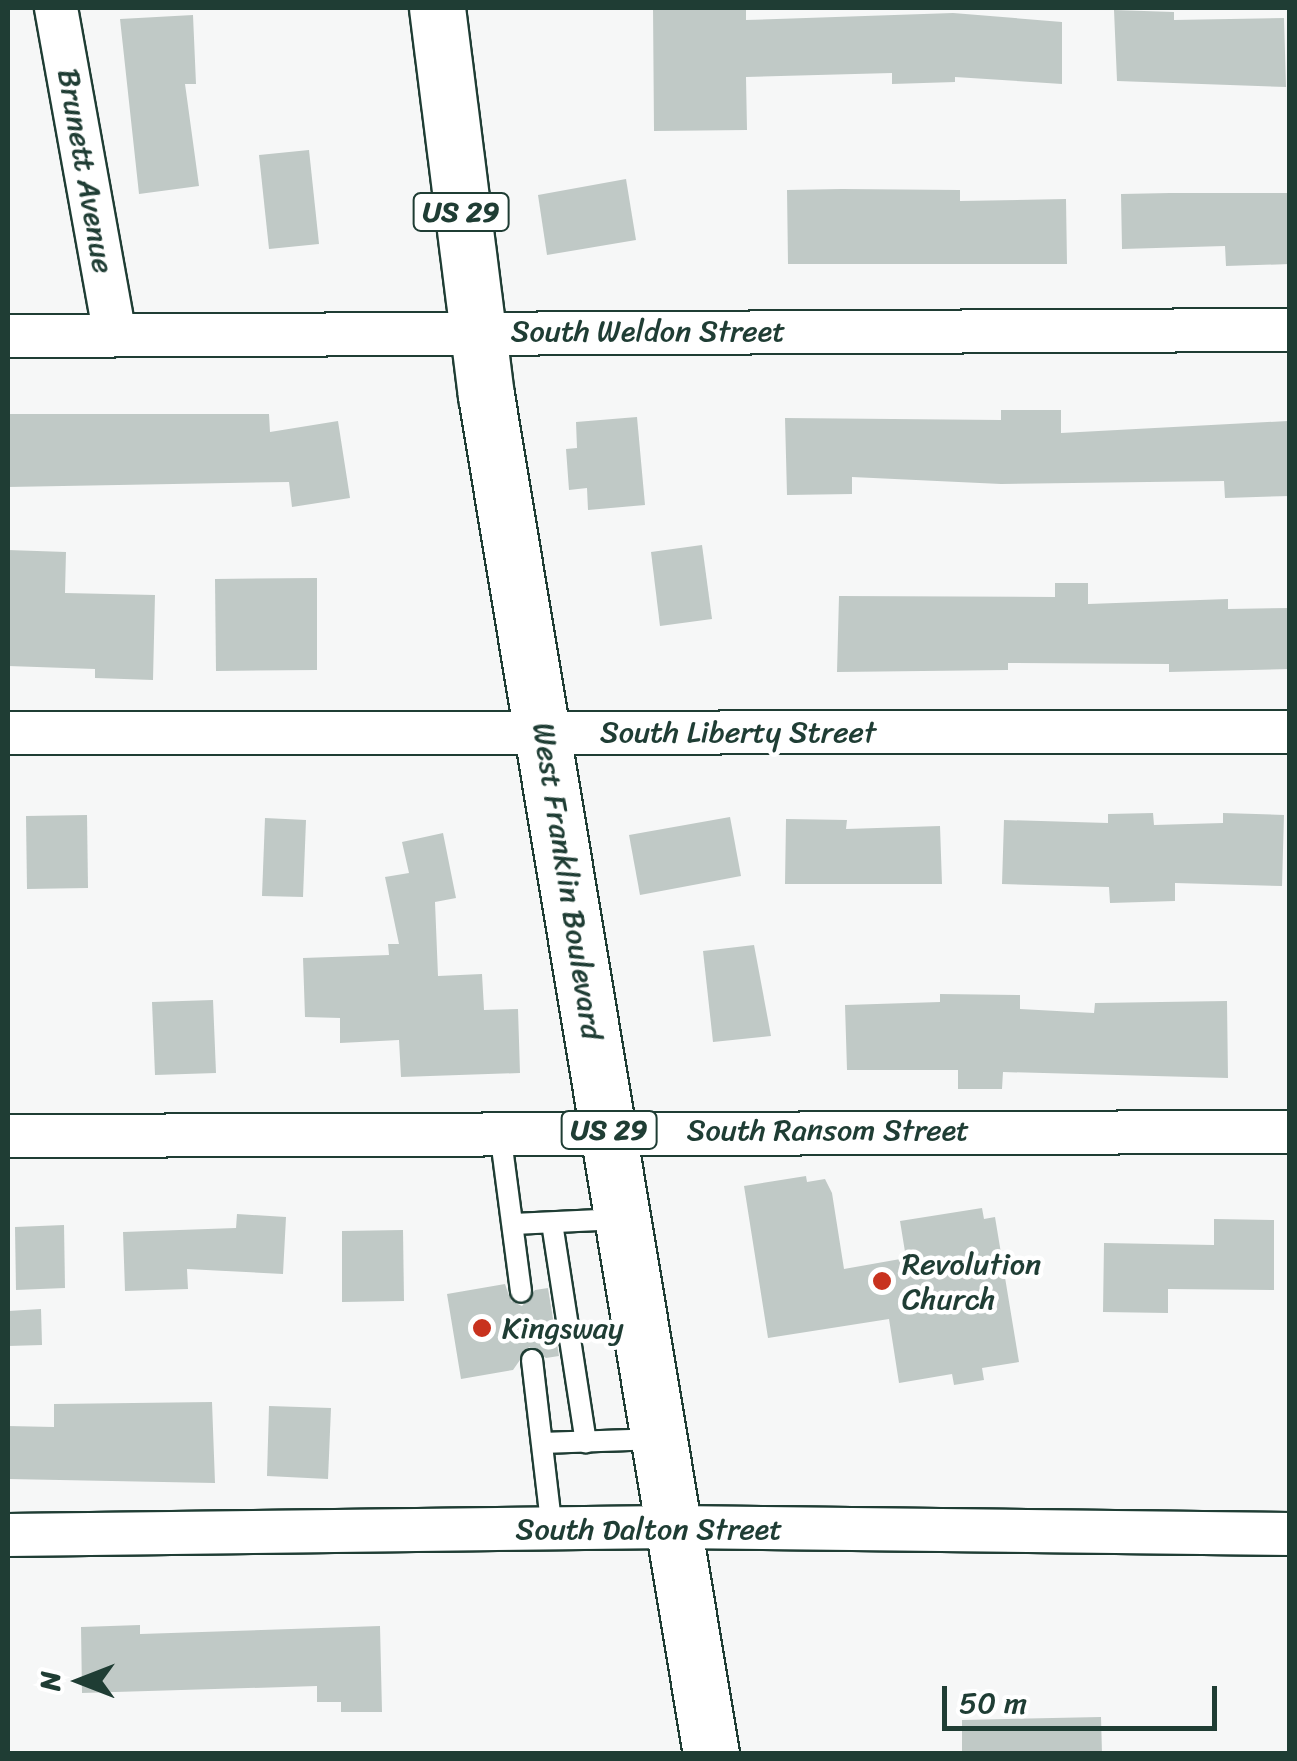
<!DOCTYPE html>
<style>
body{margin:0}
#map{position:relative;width:1297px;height:1761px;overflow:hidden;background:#f6f7f7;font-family:Sriracha,sans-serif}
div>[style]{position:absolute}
.building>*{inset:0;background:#c0c9c6}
.roads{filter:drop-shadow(2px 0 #1f3d34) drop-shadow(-2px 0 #1f3d34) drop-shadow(0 2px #1f3d34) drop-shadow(0 -2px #1f3d34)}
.lane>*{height:20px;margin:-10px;padding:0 10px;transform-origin:10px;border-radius:10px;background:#fff}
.street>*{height:42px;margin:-21px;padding:0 21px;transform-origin:21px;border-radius:21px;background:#fff}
.primary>*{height:55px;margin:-27.5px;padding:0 27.5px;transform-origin:27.5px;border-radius:27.5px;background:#fff}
.dots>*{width:28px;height:28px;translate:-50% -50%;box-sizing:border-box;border:5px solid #fff;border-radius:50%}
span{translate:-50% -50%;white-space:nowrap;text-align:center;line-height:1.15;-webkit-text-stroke:9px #fff;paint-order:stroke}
.shield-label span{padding:2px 8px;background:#fff;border:2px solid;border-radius:8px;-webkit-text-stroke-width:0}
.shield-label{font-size:28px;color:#1f3d34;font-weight:700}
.street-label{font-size:30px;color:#1f3d34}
.poi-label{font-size:30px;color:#1f3d34}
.left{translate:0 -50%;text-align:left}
.frame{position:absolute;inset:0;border:10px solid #1f3d34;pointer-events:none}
.north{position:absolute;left:30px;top:1631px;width:100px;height:100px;-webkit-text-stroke:8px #fff;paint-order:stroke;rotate:270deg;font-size:28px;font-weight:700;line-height:40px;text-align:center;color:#1f3d34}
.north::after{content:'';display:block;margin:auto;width:35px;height:45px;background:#1f3d34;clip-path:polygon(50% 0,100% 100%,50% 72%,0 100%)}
.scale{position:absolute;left:942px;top:1686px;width:275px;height:45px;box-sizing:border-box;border:5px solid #1f3d34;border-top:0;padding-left:12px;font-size:30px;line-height:35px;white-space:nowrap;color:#1f3d34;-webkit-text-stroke:8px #fff;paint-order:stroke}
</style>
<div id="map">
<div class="building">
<i style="clip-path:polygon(653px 8px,746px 8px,746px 20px,953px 13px,1062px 22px,1062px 84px,955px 77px,955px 82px,892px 84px,892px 73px,746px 77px,747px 130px,654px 131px)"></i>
<i style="clip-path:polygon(1114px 10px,1174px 12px,1174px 20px,1284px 18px,1286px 87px,1117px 81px)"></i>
<i style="clip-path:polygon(193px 15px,196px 84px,185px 84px,199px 186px,139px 194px,120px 19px)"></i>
<i style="clip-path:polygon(309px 150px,319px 244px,269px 249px,259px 155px)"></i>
<i style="clip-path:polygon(626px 179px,636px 240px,547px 255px,538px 195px)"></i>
<i style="clip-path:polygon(842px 189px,960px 190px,960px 201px,1066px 199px,1067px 264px,788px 264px,787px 190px)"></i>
<i style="clip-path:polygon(1170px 193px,1290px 193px,1290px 264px,1226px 266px,1225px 246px,1122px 249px,1121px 194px)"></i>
<i style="clip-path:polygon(1001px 410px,1061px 410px,1061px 433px,1288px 421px,1290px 496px,1225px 498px,1224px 481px,1001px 484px,852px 477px,852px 494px,787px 495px,785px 418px,1001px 420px)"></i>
<i style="clip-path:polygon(8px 414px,269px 414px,270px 432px,338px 421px,350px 498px,292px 507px,289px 482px,8px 487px)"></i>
<i style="clip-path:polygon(637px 417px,645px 505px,588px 510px,587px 488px,569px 490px,566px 449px,577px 448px,576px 422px)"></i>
<i style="clip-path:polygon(702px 545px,712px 619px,660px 626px,651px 552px)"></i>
<i style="clip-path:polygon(8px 550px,66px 552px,65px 593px,155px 595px,153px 680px,95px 678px,95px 669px,8px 666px)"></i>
<i style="clip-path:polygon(317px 578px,317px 670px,216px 671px,215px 579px)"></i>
<i style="clip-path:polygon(1055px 583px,1088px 583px,1088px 604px,1228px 599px,1228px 609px,1290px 608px,1290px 669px,1169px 672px,1169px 664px,1008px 663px,1008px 670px,837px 672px,839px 596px,1055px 597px)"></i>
<i style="clip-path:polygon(1153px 813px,1154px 825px,1223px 823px,1223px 813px,1284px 815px,1282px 886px,1175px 883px,1175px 901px,1110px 903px,1109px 887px,1002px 884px,1004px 820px,1108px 823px,1108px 814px)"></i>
<i style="clip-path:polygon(87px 815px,88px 888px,27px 889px,26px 816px)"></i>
<i style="clip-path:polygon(730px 817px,741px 876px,640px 895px,629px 835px)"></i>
<i style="clip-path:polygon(265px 818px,306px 820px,303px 897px,262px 896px)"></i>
<i style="clip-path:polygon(786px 819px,847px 820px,846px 829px,940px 826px,942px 884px,785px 884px)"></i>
<i style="clip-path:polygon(443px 833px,456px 898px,435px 902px,438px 976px,482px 974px,484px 1010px,518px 1009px,520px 1073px,401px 1077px,399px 1040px,340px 1043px,340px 1018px,305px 1017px,303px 958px,389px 955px,388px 944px,399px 944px,385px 877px,409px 873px,402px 842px)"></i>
<i style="clip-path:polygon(754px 945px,771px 1036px,713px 1042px,703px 951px)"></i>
<i style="clip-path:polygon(940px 994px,1020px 995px,1020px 1009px,1094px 1013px,1095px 1003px,1227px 1001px,1228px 1078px,1003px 1072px,1002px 1089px,958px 1089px,958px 1070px,847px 1070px,845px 1005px,940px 1002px)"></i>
<i style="clip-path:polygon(213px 1000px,216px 1073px,155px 1075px,152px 1002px)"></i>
<i style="clip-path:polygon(806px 1176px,807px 1182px,825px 1179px,832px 1193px,844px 1269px,906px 1258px,900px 1221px,982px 1208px,984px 1219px,995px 1217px,1019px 1362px,982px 1368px,984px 1380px,954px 1385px,952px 1374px,899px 1383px,889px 1319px,768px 1338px,744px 1186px)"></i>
<i style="clip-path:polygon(237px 1214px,286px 1217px,283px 1274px,187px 1269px,188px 1289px,125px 1291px,123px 1232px,236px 1228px)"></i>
<i style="clip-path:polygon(1214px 1219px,1274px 1220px,1274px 1290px,1168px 1289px,1168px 1313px,1103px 1312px,1104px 1243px,1214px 1245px)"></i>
<i style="clip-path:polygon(64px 1225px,65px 1288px,16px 1290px,15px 1227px)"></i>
<i style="clip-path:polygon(403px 1230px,404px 1301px,342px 1302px,342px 1231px)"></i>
<i style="clip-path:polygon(505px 1284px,511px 1301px,522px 1306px,535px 1290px,548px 1288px,559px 1356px,546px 1358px,529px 1347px,513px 1370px,461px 1379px,447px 1294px)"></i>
<i style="clip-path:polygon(41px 1309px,42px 1345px,8px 1346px,8px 1311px)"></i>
<i style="clip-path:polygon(212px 1402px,215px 1483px,8px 1479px,8px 1426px,54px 1427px,54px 1404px)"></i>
<i style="clip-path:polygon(269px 1406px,331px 1408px,328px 1479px,267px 1476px)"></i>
<i style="clip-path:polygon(140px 1625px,140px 1634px,380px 1626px,382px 1712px,341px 1712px,341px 1702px,317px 1702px,317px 1686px,82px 1693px,81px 1627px)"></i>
<i style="clip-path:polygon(1101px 1717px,1102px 1754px,962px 1754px,962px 1720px)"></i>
</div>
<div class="roads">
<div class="lane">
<i style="left:500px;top:1132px;width:161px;rotate:82.5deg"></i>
<i style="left:552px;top:1223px;width:222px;rotate:81.2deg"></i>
<i style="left:513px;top:1224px;width:108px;rotate:-2.7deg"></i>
<i style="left:532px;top:1360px;width:170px;rotate:83.3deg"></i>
<i style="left:544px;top:1443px;width:113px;rotate:-2deg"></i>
</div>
<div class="street">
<i style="left:56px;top:8px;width:332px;rotate:79.8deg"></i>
<i style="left:8px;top:336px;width:1282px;rotate:-0.27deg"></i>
<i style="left:8px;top:733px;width:1282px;rotate:-0.04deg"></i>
<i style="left:8px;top:1136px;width:1282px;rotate:-0.18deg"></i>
<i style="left:8px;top:1535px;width:665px;rotate:-0.69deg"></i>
<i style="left:673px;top:1527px;width:617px;rotate:0.65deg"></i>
</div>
<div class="primary">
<i style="left:437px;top:8px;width:390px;rotate:82.8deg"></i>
<i style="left:486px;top:395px;width:1377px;rotate:80.6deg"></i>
</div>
</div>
<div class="dots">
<i style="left:882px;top:1281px;background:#c8321e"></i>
<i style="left:482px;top:1328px;background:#c8321e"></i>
</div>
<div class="shield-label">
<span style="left:461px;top:212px">US 29</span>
<span style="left:609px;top:1130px">US 29</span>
</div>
<div class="street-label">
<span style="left:86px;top:171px;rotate:80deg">Brunett Avenue</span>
<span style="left:648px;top:331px">South Weldon Street</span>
<span style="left:738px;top:732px">South Liberty Street</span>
<span style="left:568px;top:881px;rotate:81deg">West Franklin Boulevard</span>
<span style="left:828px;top:1130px">South Ransom Street</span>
<span style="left:649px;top:1529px">South Dalton Street</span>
</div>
<div class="poi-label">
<span class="left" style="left:902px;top:1281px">Revolution<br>Church</span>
<span class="left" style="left:502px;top:1328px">Kingsway</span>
</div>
<div class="frame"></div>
<div class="north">N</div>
<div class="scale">50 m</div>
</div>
